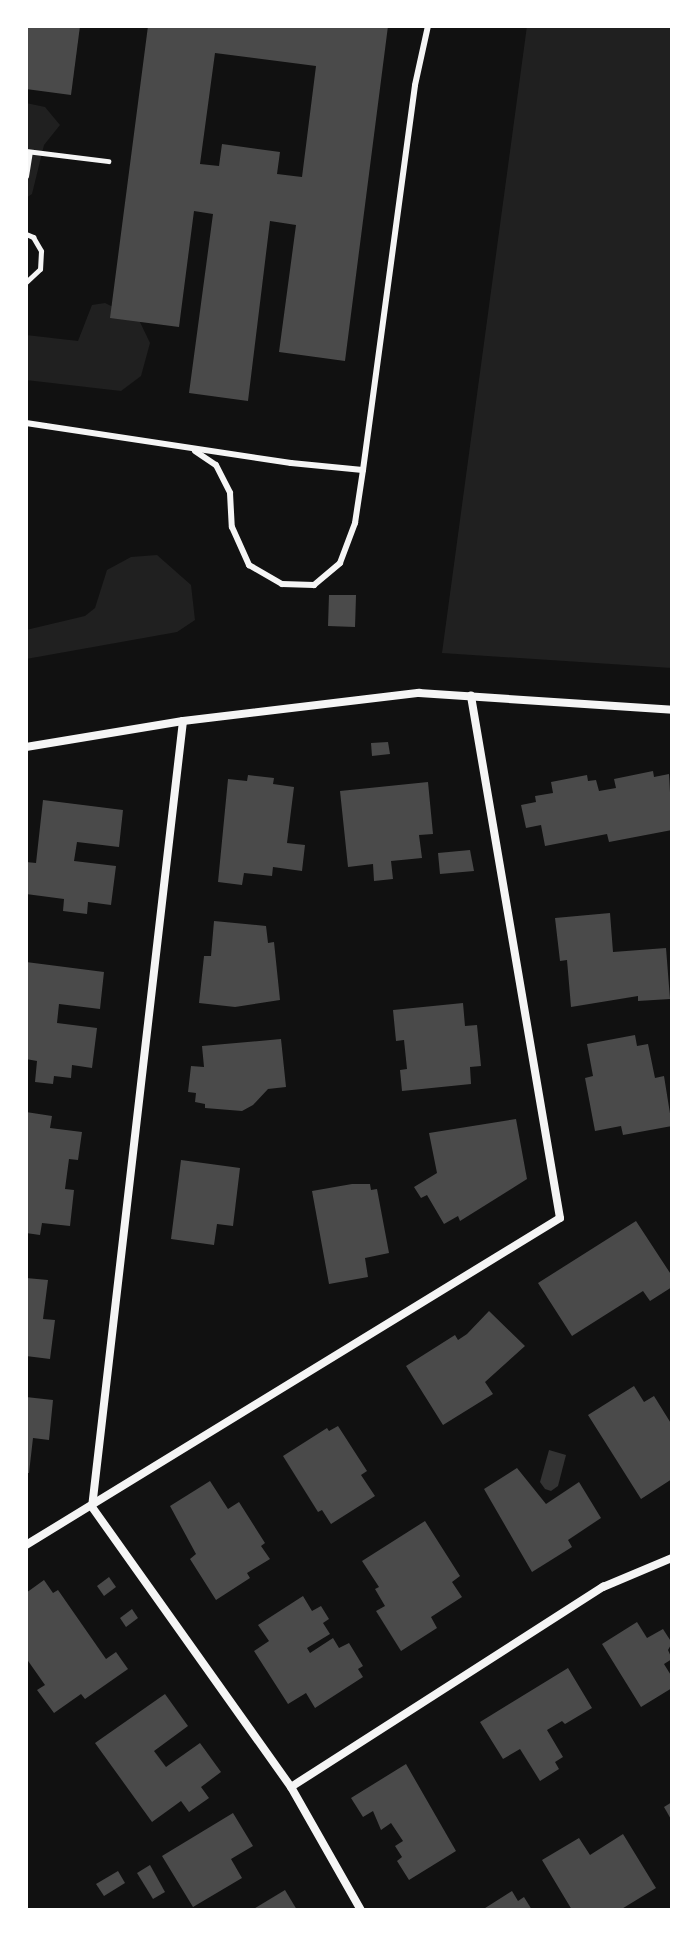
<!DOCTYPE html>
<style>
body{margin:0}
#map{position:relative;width:698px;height:1936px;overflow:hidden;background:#111;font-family:"PT Sans Narrow",sans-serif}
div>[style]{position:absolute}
.green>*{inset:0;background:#202020}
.water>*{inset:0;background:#333}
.building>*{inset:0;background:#4a4a4a}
.path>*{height:5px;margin:-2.5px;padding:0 2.5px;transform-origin:2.5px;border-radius:2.5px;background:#f5f5f5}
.service>*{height:6px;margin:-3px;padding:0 3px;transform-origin:3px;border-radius:3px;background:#f5f5f5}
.minor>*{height:8px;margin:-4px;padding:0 4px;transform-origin:4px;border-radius:4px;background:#f5f5f5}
span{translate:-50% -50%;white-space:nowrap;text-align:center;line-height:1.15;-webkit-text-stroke:6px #fff;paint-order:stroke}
.frame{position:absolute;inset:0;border:28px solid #fff;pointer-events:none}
</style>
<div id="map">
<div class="green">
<i style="clip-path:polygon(527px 26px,672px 26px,672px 668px,442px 653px)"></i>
<i style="clip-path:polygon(26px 103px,45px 107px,60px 125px,44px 145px,32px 194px,26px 198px)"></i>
<i style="clip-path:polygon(105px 303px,139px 320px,150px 343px,141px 376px,121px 391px,26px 380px,26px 335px,78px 341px,92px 305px)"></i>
<i style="clip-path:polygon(157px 555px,191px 585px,195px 620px,177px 632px,26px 659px,26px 630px,85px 616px,95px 608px,107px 570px,131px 557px)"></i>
</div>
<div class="water">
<i style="clip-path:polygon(549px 1450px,566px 1455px,558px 1486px,551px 1491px,545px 1489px,540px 1482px)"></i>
</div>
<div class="building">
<i style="clip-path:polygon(26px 26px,80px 26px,71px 95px,26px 89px)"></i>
<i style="clip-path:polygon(evenodd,148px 26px,388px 26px,345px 361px,279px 352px,296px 225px,270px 221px,248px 401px,189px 393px,213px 214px,194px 211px,179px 327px,110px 318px,148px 26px,215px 53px,316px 66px,302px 177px,277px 174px,280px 152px,222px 144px,219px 166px,200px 164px,215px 53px)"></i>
<i style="clip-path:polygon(329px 595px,356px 595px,355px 627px,328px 626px)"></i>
<i style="clip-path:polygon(388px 742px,390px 754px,372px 756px,371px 743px)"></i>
<i style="clip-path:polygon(653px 771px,654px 777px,669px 774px,672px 830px,609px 842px,607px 834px,545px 846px,541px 825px,526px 828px,521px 805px,536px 802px,535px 796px,553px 793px,551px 782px,587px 775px,588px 781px,596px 780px,599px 791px,616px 788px,614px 779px)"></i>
<i style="clip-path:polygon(248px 775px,274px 778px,273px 784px,294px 787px,287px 843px,305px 845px,302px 871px,273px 867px,272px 876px,244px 873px,242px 885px,218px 882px,228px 779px,247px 781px)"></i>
<i style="clip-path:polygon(428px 782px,433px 834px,419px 835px,422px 858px,391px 861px,393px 879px,374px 881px,373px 864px,348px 867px,340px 791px)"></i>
<i style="clip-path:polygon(43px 800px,123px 810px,119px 847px,77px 842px,74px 861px,116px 866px,111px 905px,88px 902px,87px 914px,63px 911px,64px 899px,26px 894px,26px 862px,36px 863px)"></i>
<i style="clip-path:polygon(470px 850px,474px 871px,440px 874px,438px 853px)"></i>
<i style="clip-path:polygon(610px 913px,613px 952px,666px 948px,670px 999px,638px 1001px,638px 996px,571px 1007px,567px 960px,560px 961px,555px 918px)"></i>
<i style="clip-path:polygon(214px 921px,266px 926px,268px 943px,274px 942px,280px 1000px,235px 1007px,199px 1003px,204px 956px,211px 956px)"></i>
<i style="clip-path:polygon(26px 962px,104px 972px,100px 1009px,59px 1004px,57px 1023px,97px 1028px,92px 1068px,72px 1065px,71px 1078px,54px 1076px,53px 1084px,35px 1082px,37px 1061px,26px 1059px)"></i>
<i style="clip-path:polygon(463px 1003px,465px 1026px,477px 1025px,481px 1066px,470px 1067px,471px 1084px,402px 1091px,400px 1070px,407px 1069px,404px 1040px,396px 1041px,393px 1010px)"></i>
<i style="clip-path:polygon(635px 1035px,637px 1046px,648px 1044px,655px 1078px,664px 1076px,672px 1126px,623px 1135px,621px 1126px,595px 1131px,585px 1078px,593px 1076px,587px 1044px)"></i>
<i style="clip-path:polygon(281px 1039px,286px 1087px,268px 1089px,253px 1105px,242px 1111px,205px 1108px,205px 1104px,195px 1102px,196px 1093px,188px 1092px,191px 1066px,204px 1067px,202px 1046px)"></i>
<i style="clip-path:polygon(26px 1112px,52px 1116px,50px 1128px,82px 1132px,78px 1160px,69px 1159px,65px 1189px,74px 1190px,70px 1226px,42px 1223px,40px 1235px,26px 1233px)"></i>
<i style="clip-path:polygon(516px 1119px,527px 1179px,460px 1221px,458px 1216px,444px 1224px,427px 1195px,421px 1198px,414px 1187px,437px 1173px,429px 1133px)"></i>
<i style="clip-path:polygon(181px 1160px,240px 1168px,233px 1226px,217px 1224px,214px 1245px,171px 1239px)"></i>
<i style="clip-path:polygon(352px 1184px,370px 1184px,371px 1190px,377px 1189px,389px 1253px,365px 1258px,368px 1277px,329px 1284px,312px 1191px)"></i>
<i style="clip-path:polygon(636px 1221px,672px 1276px,672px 1287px,650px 1301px,643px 1291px,572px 1336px,538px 1283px)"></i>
<i style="clip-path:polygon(26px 1278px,48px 1280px,43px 1319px,55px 1320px,50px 1359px,26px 1356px)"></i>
<i style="clip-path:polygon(489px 1311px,525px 1346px,485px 1382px,493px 1394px,443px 1425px,406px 1366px,455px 1335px,458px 1340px,467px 1334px)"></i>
<i style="clip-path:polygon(634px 1386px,644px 1402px,654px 1396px,672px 1425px,672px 1479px,641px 1499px,588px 1415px)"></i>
<i style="clip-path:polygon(26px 1397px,53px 1400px,49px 1440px,33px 1438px,29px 1473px,26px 1473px)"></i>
<i style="clip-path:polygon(338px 1426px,367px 1471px,361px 1475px,375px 1496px,331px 1524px,322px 1510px,318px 1512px,283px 1456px,327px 1428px,329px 1431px)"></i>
<i style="clip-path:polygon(517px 1468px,546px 1504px,579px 1482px,601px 1518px,568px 1540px,572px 1547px,532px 1572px,484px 1489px)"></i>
<i style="clip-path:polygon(210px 1481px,228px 1509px,239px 1502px,265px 1543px,261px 1546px,270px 1559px,247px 1573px,250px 1578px,216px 1600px,190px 1559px,196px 1554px,170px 1506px)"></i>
<i style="clip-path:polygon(425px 1521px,460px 1576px,452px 1582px,462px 1597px,431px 1617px,437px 1628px,401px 1651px,376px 1611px,385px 1606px,375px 1589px,379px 1587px,362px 1561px)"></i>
<i style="clip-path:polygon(109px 1577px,116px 1587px,104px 1596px,97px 1586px)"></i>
<i style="clip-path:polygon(44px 1580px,53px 1593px,58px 1590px,106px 1659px,116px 1652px,128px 1669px,85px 1699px,81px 1694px,54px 1713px,37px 1690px,45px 1685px,26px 1658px,26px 1593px)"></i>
<i style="clip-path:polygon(303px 1596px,312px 1611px,321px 1606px,329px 1619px,323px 1623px,330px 1634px,307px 1648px,310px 1653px,333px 1638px,339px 1648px,349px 1643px,363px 1666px,358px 1669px,363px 1677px,315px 1708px,306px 1693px,288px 1704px,254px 1651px,269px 1641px,258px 1625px)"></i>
<i style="clip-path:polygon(132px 1609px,138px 1618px,126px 1627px,120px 1618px)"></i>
<i style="clip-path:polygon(637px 1622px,647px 1638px,663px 1629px,672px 1643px,668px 1650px,672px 1659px,664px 1664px,672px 1677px,672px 1688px,641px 1707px,602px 1644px)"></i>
<i style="clip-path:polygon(568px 1668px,592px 1708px,565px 1724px,562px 1721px,547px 1730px,563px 1757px,555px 1762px,559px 1769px,540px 1781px,520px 1749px,503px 1759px,480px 1722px)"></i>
<i style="clip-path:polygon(165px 1694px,188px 1726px,154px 1751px,166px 1767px,200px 1743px,221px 1772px,201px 1787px,209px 1798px,189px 1812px,181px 1801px,152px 1822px,95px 1743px)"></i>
<i style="clip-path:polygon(406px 1764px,456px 1851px,409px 1880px,397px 1861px,402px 1857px,395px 1846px,403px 1841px,391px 1823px,381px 1830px,373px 1811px,363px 1817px,351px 1798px)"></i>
<i style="clip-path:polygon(672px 1802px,672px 1821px,664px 1807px)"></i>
<i style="clip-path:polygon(233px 1813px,253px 1846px,231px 1859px,242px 1878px,193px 1907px,162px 1856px)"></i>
<i style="clip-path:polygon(623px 1834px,656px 1888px,620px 1910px,572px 1910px,542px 1860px,579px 1838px,590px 1855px)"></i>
<i style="clip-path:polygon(150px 1865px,165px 1892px,153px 1899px,137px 1873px)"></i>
<i style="clip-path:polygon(118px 1871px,125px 1883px,104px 1896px,96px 1884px)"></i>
<i style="clip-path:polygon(285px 1890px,297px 1910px,252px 1910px)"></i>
<i style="clip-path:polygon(512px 1891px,518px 1901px,524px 1897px,532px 1910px,482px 1910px)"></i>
</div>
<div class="path">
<i style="left:26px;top:151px;width:83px;rotate:7deg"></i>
<i style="left:26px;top:176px;width:24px;rotate:-81deg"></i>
<i style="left:26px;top:234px;width:8px;rotate:23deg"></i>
<i style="left:33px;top:237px;width:16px;rotate:60deg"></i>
<i style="left:41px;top:251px;width:18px;rotate:93deg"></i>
<i style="left:40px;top:269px;width:19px;rotate:137deg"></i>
</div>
<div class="service">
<i style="left:26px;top:423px;width:268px;rotate:8.6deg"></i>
<i style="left:291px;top:463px;width:72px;rotate:5.6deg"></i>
<i style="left:363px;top:470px;width:388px;rotate:-82.3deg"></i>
<i style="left:415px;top:85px;width:60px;rotate:-77.6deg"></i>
<i style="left:195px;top:451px;width:25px;rotate:34deg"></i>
<i style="left:216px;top:465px;width:31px;rotate:63deg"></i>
<i style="left:230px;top:493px;width:34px;rotate:87deg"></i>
<i style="left:232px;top:527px;width:42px;rotate:65.9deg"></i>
<i style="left:249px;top:565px;width:38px;rotate:30deg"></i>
<i style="left:282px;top:584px;width:32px;rotate:2deg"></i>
<i style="left:314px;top:585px;width:34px;rotate:-40deg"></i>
<i style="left:340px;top:563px;width:43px;rotate:-69.4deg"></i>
<i style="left:355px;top:523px;width:54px;rotate:-81.4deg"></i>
</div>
<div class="minor">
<i style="left:183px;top:721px;width:791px;rotate:96.6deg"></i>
<i style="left:92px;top:1507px;width:344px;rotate:54.6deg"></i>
<i style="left:291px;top:1787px;width:142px;rotate:60.4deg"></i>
<i style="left:26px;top:747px;width:159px;rotate:-9.4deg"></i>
<i style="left:183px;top:721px;width:238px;rotate:-6.8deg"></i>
<i style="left:419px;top:693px;width:254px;rotate:3.8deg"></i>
<i style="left:26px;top:1545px;width:626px;rotate:-31.48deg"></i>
<i style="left:560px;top:1218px;width:530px;rotate:-99.68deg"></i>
<i style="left:291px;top:1787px;width:371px;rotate:-32.7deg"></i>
<i style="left:603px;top:1587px;width:75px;rotate:-22.8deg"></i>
</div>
<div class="frame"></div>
</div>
